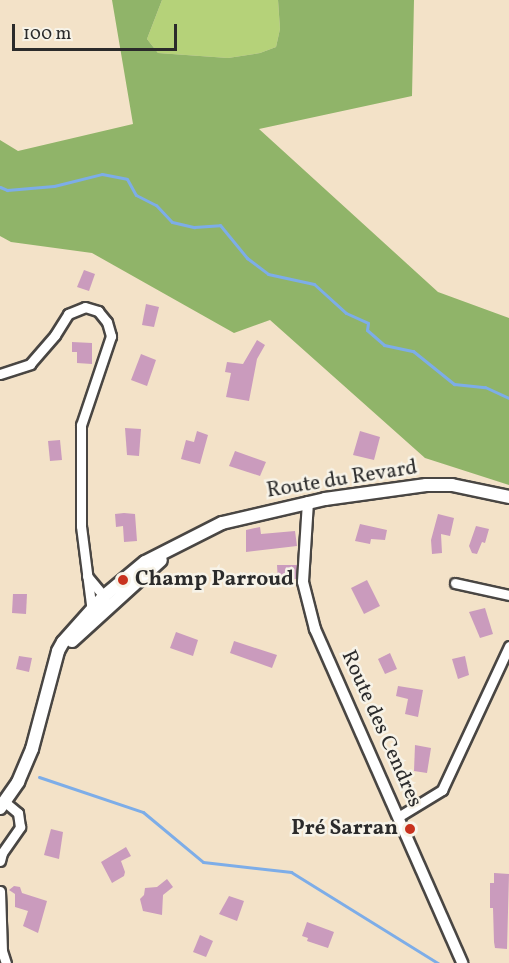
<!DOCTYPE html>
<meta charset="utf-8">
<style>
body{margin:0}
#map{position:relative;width:509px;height:963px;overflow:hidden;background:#f3e2c8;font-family:Vollkorn,serif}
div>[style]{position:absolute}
.green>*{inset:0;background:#b5d279}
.forest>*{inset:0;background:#90b469}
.stream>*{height:3px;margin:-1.5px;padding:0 1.5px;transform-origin:1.5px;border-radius:1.5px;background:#7dade8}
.building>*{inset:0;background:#ca9bbd}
.roads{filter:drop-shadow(2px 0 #494643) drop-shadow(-2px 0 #494643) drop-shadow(0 2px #494643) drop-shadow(0 -2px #494643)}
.minor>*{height:9px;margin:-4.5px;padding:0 4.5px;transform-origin:4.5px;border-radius:4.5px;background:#fff}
.tertiary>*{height:10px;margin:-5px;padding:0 5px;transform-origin:5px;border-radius:5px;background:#fff}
.secondary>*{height:12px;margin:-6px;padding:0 6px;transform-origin:6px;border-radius:6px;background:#fff}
.dots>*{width:16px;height:16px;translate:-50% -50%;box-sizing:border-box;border:3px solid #f7f3e8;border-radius:50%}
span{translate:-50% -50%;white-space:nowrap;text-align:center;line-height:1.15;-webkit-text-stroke:5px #f7f3e8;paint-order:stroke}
.street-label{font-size:21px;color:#2b2b2b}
.poi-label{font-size:21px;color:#2b2b2b;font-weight:700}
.left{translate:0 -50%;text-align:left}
.right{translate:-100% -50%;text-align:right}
.scale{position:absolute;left:12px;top:24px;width:165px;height:27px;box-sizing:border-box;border:3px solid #2b2b2b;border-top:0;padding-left:8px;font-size:18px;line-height:21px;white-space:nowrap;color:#2b2b2b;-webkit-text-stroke:4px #f7f3e8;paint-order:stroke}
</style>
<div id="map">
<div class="green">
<i style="clip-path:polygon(162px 0,278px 0,280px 29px,276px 47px,260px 53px,228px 58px,158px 53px,147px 39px)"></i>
</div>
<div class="forest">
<i style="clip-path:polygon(112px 0,162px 0,147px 39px,158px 53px,228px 58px,260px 53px,276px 47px,280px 29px,278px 0,414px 0,412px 96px,259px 129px,438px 292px,509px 318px,509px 485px,425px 458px,270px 320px,234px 333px,92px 253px,11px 242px,0 236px,0 140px,18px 151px,133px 124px)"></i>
</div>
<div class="stream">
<i style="left:0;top:187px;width:8px;rotate:23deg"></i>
<i style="left:7px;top:190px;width:47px;rotate:-4.9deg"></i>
<i style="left:54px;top:186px;width:49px;rotate:-14deg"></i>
<i style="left:102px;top:174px;width:25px;rotate:11deg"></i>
<i style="left:127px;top:179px;width:18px;rotate:61deg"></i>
<i style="left:136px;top:195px;width:22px;rotate:27deg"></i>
<i style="left:156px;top:205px;width:23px;rotate:47deg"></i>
<i style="left:172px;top:222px;width:23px;rotate:13deg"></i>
<i style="left:194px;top:227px;width:26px;rotate:-4deg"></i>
<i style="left:220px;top:225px;width:43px;rotate:50.7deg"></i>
<i style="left:247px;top:258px;width:26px;rotate:37deg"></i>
<i style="left:268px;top:274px;width:47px;rotate:12.3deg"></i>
<i style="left:314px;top:284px;width:43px;rotate:42.2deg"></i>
<i style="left:346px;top:313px;width:24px;rotate:24deg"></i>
<i style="left:368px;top:323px;width:7px;rotate:98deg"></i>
<i style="left:367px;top:330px;width:23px;rotate:41deg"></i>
<i style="left:384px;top:345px;width:30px;rotate:12deg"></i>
<i style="left:413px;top:351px;width:53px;rotate:38.8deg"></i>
<i style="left:454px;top:384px;width:31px;rotate:6deg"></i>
<i style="left:485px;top:387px;width:26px;rotate:25deg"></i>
<i style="left:39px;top:777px;width:110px;rotate:18.6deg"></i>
<i style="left:143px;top:812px;width:78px;rotate:39.8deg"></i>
<i style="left:203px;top:862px;width:89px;rotate:6.5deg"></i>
<i style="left:291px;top:872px;width:173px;rotate:31.8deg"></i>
</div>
<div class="building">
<i style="clip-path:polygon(84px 270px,95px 274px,89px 291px,77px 287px)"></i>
<i style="clip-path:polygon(146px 304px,159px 307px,154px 327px,142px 325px)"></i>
<i style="clip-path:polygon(257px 340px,265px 345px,257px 359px,249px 401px,226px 397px,231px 373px,225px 372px,227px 362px,243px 364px)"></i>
<i style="clip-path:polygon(72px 342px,92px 343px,92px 364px,77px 363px,77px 352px,72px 352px)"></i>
<i style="clip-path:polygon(141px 354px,156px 360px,147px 386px,131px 380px)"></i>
<i style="clip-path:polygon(125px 428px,141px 429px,139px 456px,127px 455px)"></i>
<i style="clip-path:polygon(197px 431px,208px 435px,200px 464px,181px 459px,186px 440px,194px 442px)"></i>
<i style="clip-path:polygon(360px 431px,380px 437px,374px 460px,353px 455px)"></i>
<i style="clip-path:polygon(60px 440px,62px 460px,50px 461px,48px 441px)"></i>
<i style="clip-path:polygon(235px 451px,266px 462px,260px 476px,229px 466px)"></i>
<i style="clip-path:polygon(124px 513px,135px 514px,137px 541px,124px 542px,123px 526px,116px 527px,115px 514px)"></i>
<i style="clip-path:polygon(438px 514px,454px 518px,450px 536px,441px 534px,442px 553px,432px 554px,431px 540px)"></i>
<i style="clip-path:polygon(360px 524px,387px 530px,385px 540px,371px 539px,370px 544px,355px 541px)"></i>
<i style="clip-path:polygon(476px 526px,489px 529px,485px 543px,482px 542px,477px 554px,472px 553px,469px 546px)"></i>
<i style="clip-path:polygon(260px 527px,261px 534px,295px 531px,297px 546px,246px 552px,246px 530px)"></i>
<i style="clip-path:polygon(277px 565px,297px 565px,296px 579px,278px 580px)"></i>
<i style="clip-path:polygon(367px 580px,380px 606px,364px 614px,351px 588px)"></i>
<i style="clip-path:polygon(13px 594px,27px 594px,26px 614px,12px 613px)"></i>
<i style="clip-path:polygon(485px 608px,493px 634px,480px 638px,469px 612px)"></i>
<i style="clip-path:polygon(176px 632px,198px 640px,193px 656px,170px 648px)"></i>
<i style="clip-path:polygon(234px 641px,277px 655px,272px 668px,230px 653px)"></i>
<i style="clip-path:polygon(390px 653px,397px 669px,385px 674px,378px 659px)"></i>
<i style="clip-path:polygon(19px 656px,32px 658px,29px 672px,16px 669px)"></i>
<i style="clip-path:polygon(465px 656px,469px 675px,458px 679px,452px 659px)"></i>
<i style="clip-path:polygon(398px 686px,423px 690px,418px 717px,405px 714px,408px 699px,396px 696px)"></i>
<i style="clip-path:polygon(415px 745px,431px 748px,427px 773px,414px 771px)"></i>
<i style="clip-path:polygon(51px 829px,63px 832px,59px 859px,44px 855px)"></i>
<i style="clip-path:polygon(126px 847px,131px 856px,121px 861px,125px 872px,124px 876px,112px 883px,101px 862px)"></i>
<i style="clip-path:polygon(494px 873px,509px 874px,507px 949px,495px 948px,494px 942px,493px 908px,490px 908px,490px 883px,494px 883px)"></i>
<i style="clip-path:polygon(167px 879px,173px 887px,163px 895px,162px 915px,143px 911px,140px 899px,144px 895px,145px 888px,157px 887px)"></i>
<i style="clip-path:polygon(14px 886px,20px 887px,22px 893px,47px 901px,38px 933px,23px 926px,28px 911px,15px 907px,15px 894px,9px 890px)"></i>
<i style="clip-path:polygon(229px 896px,244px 901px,237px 921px,219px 914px)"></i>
<i style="clip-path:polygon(307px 922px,334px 932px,328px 948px,307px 941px,308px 938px,302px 936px)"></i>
<i style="clip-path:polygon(200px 935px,213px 941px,206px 957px,193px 952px)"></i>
</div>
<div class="roads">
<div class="minor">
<i style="left:0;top:374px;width:32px;rotate:-18deg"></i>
<i style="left:30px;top:364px;width:38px;rotate:-49deg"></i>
<i style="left:55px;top:335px;width:25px;rotate:-58deg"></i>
<i style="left:68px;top:314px;width:18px;rotate:-22deg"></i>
<i style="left:85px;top:307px;width:14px;rotate:17deg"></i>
<i style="left:98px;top:311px;width:14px;rotate:51deg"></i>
<i style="left:107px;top:322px;width:15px;rotate:74deg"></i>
<i style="left:111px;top:336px;width:94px;rotate:108.6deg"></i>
<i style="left:81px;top:425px;width:101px;rotate:90deg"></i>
<i style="left:81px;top:526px;width:79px;rotate:82.7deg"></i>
<i style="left:91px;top:604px;width:9px;rotate:32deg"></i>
<i style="left:87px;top:576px;width:26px;rotate:50deg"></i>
<i style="left:104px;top:596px;width:4px;rotate:90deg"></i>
<i style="left:455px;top:583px;width:55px;rotate:12.5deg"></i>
<i style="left:398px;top:817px;width:52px;rotate:-31.5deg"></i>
<i style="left:442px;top:790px;width:159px;rotate:-65deg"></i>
<i style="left:0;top:861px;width:8px;rotate:-76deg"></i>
<i style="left:2px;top:853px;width:32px;rotate:-55deg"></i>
<i style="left:20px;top:827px;width:14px;rotate:-98deg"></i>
<i style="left:18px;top:813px;width:17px;rotate:-140deg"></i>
<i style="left:0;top:891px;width:60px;rotate:88.1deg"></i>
<i style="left:2px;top:951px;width:13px;rotate:72deg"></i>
</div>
<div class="tertiary">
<i style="left:308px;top:502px;width:80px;rotate:93.6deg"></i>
<i style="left:303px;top:582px;width:49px;rotate:75.7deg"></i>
<i style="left:315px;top:629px;width:365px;rotate:66.2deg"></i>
</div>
<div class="secondary">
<i style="left:72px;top:641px;width:120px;rotate:-42.3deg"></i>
<i style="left:0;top:808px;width:32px;rotate:-55deg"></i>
<i style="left:18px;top:782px;width:36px;rotate:-67deg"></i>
<i style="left:32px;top:749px;width:101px;rotate:-75.1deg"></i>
<i style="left:58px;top:651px;width:10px;rotate:-61deg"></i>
<i style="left:63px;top:642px;width:62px;rotate:-48.3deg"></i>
<i style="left:104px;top:596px;width:53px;rotate:-39.7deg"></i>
<i style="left:145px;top:562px;width:86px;rotate:-26.9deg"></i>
<i style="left:222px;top:523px;width:106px;rotate:-13.1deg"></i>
<i style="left:325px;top:499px;width:102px;rotate:-7.9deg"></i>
<i style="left:426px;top:485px;width:26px"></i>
<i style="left:452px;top:485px;width:58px;rotate:11.9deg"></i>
</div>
</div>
<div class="dots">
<i style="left:123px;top:580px;background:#c8321e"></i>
<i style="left:410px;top:829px;background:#c8321e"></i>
</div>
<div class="street-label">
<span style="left:342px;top:480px;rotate:-9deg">Route du Revard</span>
<span style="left:381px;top:729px;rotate:66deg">Route des Cendres</span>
</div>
<div class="poi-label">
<span class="left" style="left:135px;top:580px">Champ Parroud</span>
<span class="right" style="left:398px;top:829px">Pré Sarran</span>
</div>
<div class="scale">100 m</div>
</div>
